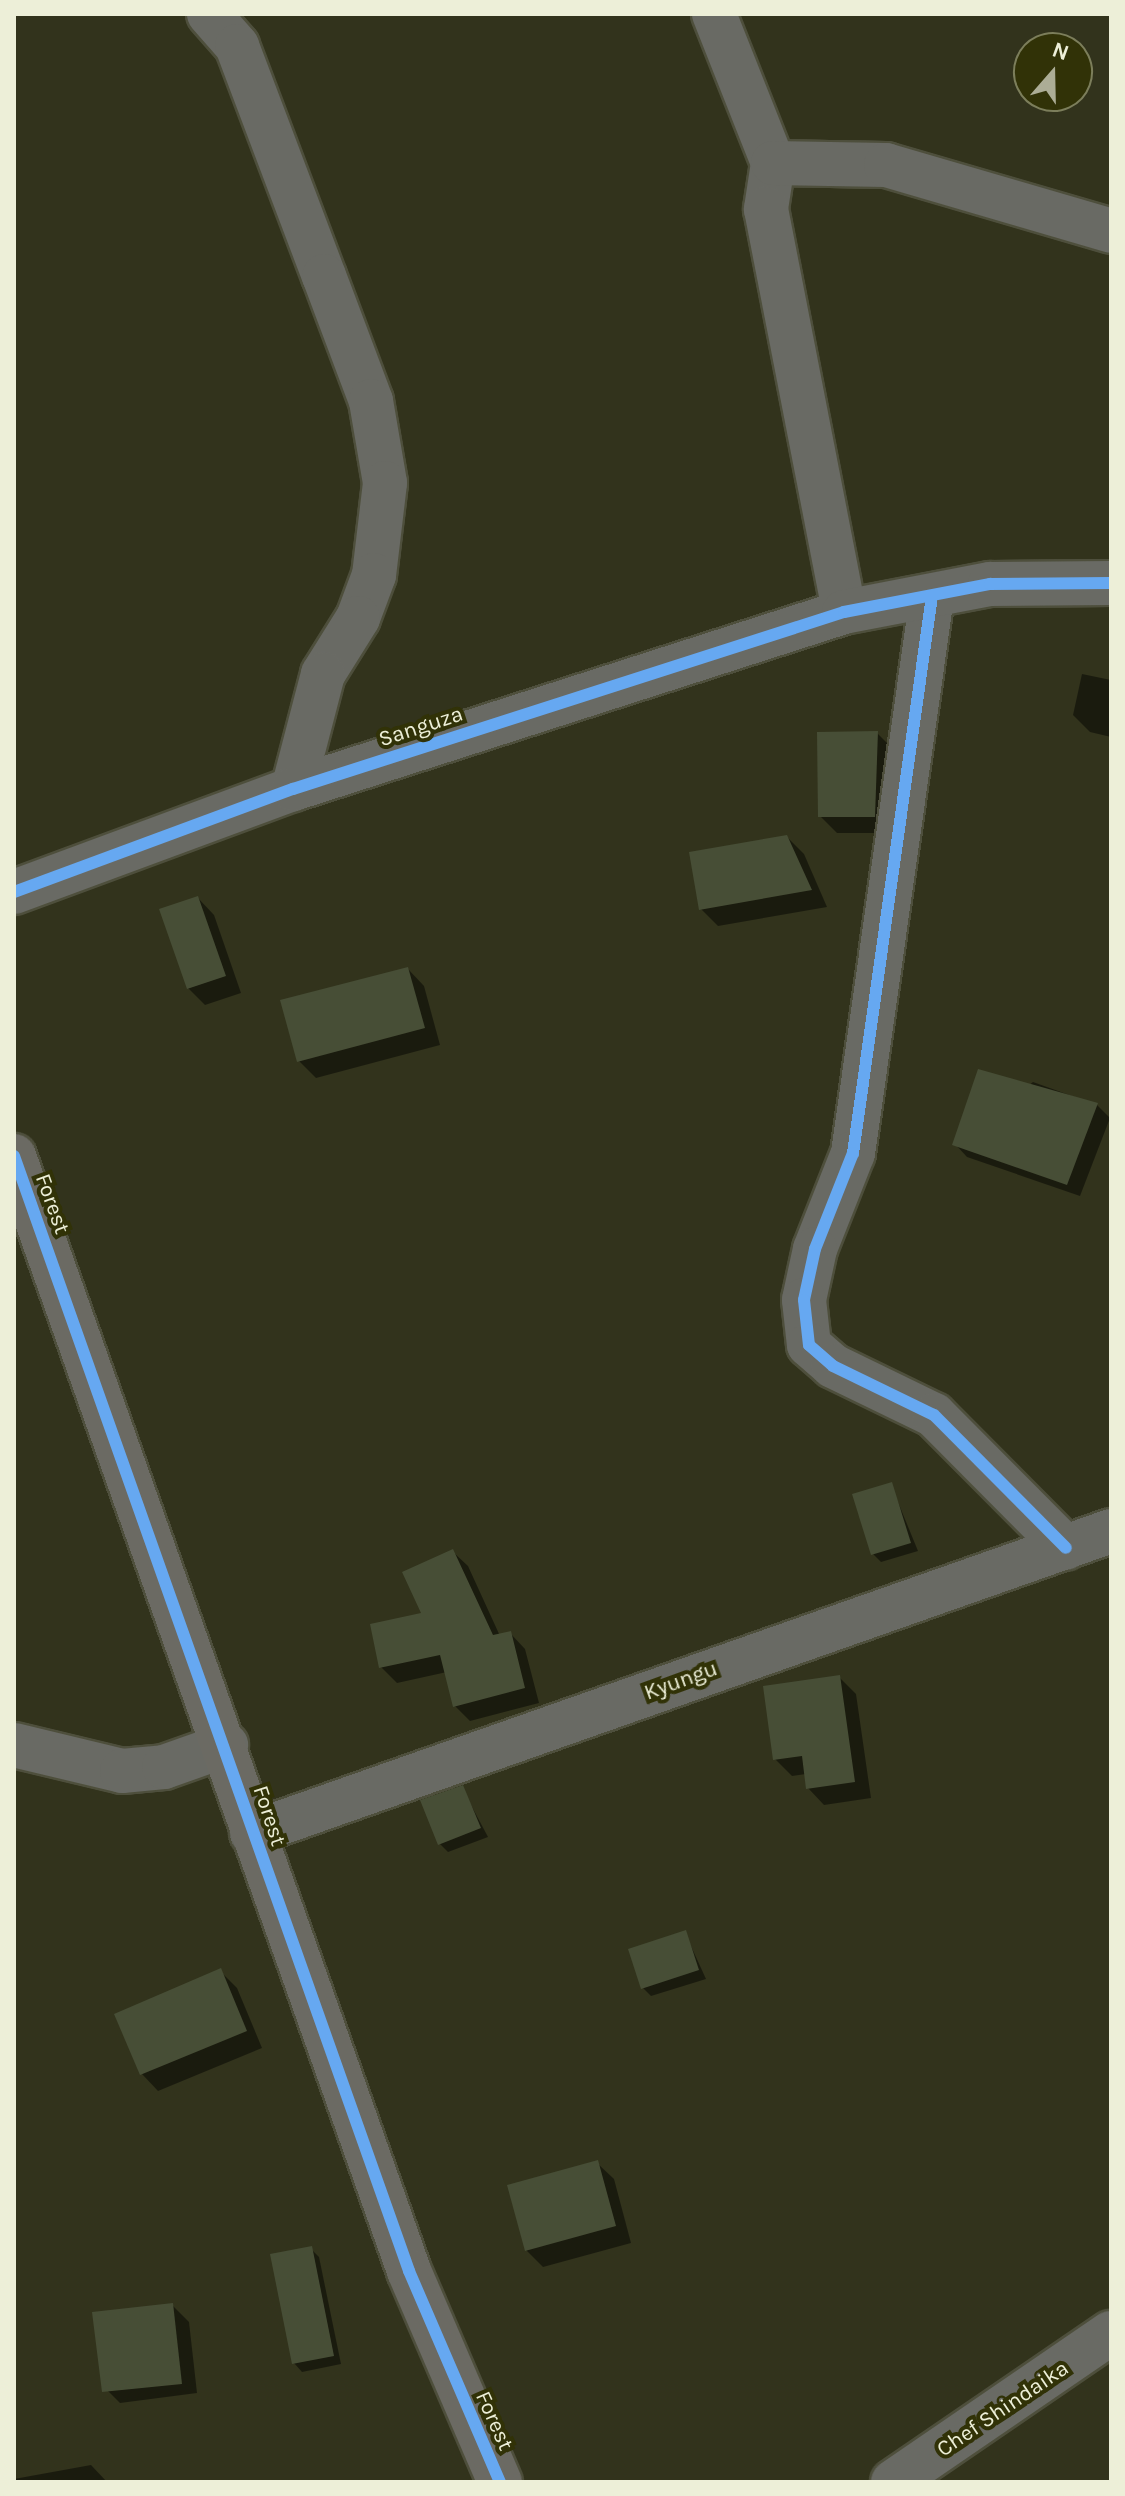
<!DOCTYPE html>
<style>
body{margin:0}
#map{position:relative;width:1125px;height:2496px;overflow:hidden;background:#32331c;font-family:Karla,sans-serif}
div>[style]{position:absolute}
.shadow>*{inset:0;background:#0007}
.building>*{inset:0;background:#474e36}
.roads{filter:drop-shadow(2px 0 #4e4f3c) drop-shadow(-2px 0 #4e4f3c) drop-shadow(0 2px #4e4f3c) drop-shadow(0 -2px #4e4f3c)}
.street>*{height:44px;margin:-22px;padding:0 22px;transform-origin:22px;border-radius:22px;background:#696a64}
.secondary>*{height:44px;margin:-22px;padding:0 22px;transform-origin:22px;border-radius:22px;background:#6b6a63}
.cycleway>*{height:12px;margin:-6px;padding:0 6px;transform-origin:6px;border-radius:6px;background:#66a8f1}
span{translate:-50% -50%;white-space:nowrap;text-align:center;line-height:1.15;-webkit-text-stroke:8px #313207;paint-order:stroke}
.street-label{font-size:22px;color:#edefd8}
.frame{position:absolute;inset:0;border:16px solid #edefd8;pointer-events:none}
.north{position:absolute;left:1013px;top:32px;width:80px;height:80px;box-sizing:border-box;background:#313207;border:2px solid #7c7e5b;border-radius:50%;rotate:20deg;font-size:22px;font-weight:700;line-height:32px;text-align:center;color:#edefd8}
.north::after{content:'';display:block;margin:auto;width:28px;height:36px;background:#acad96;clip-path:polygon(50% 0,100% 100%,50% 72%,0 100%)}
</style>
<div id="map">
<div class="shadow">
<i style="clip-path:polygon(1082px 674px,1111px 680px,1111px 737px,1090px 732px,1073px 715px)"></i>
<i style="clip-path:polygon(877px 733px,894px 750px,892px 833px,837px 833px,820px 816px)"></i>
<i style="clip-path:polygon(787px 837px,804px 854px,827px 907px,718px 926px,701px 909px)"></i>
<i style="clip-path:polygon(198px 898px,214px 915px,241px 993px,205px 1005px,188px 988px)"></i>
<i style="clip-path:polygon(408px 969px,424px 986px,440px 1045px,316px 1078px,299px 1061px)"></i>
<i style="clip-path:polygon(1033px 1082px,1097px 1105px,1110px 1118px,1080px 1196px,967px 1157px,955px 1144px)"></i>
<i style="clip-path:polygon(891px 1485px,918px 1551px,881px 1562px,873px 1554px)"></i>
<i style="clip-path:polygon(452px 1551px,468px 1566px,500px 1636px,510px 1633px,525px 1649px,539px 1703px,470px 1721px,455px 1706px,447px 1672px,397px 1683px,381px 1667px,424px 1614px)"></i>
<i style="clip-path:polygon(840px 1678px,856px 1694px,871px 1798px,824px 1805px,808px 1788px,806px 1774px,792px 1776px,775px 1759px)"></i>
<i style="clip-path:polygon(462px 1788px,488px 1837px,448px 1852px,440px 1844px)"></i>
<i style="clip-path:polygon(685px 1933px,706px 1979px,651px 1996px,643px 1988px)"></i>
<i style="clip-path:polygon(220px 1971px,237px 1988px,262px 2048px,158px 2091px,142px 2074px)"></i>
<i style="clip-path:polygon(597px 2163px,614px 2179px,631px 2243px,543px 2267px,526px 2250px)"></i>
<i style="clip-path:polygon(311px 2249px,319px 2257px,341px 2364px,302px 2372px,294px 2363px)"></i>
<i style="clip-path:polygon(172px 2305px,189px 2322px,197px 2393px,120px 2403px,103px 2386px)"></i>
<i style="clip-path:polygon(91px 2465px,107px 2482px,14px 2482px,14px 2479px)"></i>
</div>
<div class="building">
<i style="clip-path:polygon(878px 731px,875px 817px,818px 817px,817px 732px)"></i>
<i style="clip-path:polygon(787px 835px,812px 890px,699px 910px,689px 852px)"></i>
<i style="clip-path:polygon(198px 896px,226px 976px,187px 989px,159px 909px)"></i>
<i style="clip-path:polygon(408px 967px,425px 1028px,297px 1062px,280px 1000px)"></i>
<i style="clip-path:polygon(978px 1069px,1098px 1103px,1067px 1185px,952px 1145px)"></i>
<i style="clip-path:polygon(892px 1482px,911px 1543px,871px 1555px,852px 1494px)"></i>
<i style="clip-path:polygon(453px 1549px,493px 1635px,511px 1631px,525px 1688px,453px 1707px,440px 1655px,379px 1668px,370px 1624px,421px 1613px,402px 1572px)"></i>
<i style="clip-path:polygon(840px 1675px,855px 1782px,806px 1789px,802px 1756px,773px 1760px,763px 1686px)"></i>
<i style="clip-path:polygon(463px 1785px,481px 1828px,438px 1845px,420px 1800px)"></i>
<i style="clip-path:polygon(686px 1930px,699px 1970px,641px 1989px,628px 1949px)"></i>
<i style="clip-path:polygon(221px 1968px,247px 2031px,140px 2075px,114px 2014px)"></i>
<i style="clip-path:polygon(598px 2160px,616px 2226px,525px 2251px,507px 2185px)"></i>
<i style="clip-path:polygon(312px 2246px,334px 2356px,292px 2364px,270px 2254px)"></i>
<i style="clip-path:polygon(173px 2303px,182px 2384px,102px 2392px,92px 2312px)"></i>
</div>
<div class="roads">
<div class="street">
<i style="left:209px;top:14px;width:43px;rotate:48.8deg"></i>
<i style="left:237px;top:46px;width:246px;rotate:69.3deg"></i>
<i style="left:324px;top:276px;width:134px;rotate:69.4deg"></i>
<i style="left:371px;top:401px;width:83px;rotate:80.3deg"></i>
<i style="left:385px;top:483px;width:93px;rotate:96.8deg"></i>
<i style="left:374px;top:575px;width:46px;rotate:110.4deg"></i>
<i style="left:358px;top:618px;width:66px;rotate:122deg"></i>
<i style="left:323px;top:674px;width:119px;rotate:104.6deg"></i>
<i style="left:714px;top:14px;width:160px;rotate:68.4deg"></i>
<i style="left:773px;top:163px;width:47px;rotate:98.7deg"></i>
<i style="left:766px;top:209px;width:410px;rotate:79deg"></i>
<i style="left:773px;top:163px;width:113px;rotate:1deg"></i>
<i style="left:886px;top:165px;width:234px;rotate:16.3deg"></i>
<i style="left:932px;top:596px;width:563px;rotate:98.07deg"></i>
<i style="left:853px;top:1153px;width:103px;rotate:111.6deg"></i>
<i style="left:815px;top:1249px;width:52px;rotate:102.2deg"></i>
<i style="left:804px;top:1300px;width:45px;rotate:83.7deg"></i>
<i style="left:809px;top:1345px;width:32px;rotate:41deg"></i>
<i style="left:833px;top:1366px;width:112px;rotate:25.9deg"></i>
<i style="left:934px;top:1415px;width:187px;rotate:45.2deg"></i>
<i style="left:14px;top:892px;width:297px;rotate:-20.3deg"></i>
<i style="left:293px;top:789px;width:579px;rotate:-17.81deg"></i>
<i style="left:844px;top:612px;width:149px;rotate:-10.9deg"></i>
<i style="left:990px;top:584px;width:121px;rotate:-0.5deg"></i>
<i style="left:14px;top:1745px;width:111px;rotate:13.5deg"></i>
<i style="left:122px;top:1771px;width:42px;rotate:-5.4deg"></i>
<i style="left:164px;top:1767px;width:66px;rotate:-19.5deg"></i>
<i style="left:252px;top:1833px;width:911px;rotate:-19.37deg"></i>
<i style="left:893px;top:2482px;width:264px;rotate:-34.4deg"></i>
</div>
<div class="secondary">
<i style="left:14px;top:1156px;width:1183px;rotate:70.49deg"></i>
<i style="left:409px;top:2271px;width:230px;rotate:66.7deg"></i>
</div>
</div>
<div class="cycleway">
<i style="left:932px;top:596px;width:563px;rotate:98.07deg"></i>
<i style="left:853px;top:1153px;width:103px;rotate:111.6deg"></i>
<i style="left:815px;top:1249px;width:52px;rotate:102.2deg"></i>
<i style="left:804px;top:1300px;width:45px;rotate:83.7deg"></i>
<i style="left:809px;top:1345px;width:32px;rotate:41deg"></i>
<i style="left:833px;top:1366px;width:112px;rotate:25.9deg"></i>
<i style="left:934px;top:1415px;width:187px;rotate:45.2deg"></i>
<i style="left:14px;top:892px;width:297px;rotate:-20.3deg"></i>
<i style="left:293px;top:789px;width:579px;rotate:-17.81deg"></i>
<i style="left:844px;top:612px;width:149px;rotate:-10.9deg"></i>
<i style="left:990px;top:584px;width:121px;rotate:-0.5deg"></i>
<i style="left:14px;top:1156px;width:1183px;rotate:70.49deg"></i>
<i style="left:409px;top:2271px;width:230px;rotate:66.7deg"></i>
</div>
<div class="street-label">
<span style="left:421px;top:727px;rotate:-18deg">Sanguza</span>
<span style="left:52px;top:1204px;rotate:70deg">Forest</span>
<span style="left:681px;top:1681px;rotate:-20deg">Kyungu</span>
<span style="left:269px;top:1816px;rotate:72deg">Forest</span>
<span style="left:1003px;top:2409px;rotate:-34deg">Chef Shindaika</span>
<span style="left:494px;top:2421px;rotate:66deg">Forest</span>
</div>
<div class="frame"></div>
<div class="north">N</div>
</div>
